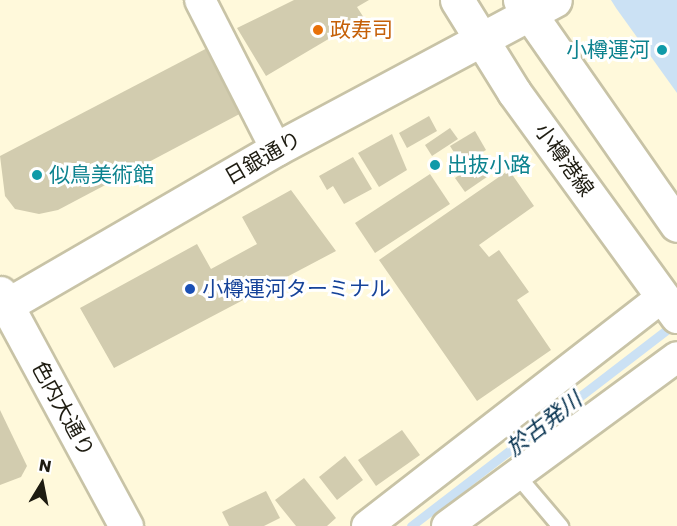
<!DOCTYPE html>
<meta charset="utf-8">
<style>
body{margin:0}
#map{position:relative;width:677px;height:526px;overflow:hidden;background:#fff9db;font-family:Poppins,"Noto Sans JP",sans-serif}
div>[style]{position:absolute}
.water>*{inset:0;background:#cbe1f4}
.stream>*{height:9px;margin:-4.5px;padding:0 4.5px;transform-origin:4.5px;border-radius:4.5px;background:#cbe1f4}
.building>*{inset:0;background:#d2ccaf}
.roads{filter:drop-shadow(2px 0 #c8c3a6) drop-shadow(-2px 0 #c8c3a6) drop-shadow(0 2px #c8c3a6) drop-shadow(0 -2px #c8c3a6)}
.lane>*{height:15px;margin:-7.5px;padding:0 7.5px;transform-origin:7.5px;border-radius:7.5px;background:#fff}
.street>*{height:30px;margin:-15px;padding:0 15px;transform-origin:15px;border-radius:15px;background:#fff}
.secondary>*{height:33px;margin:-16.5px;padding:0 16.5px;transform-origin:16.5px;border-radius:16.5px;background:#fff}
.primary>*{height:33px;margin:-16.5px;padding:0 16.5px;transform-origin:16.5px;border-radius:16.5px;background:#fff}
.dots>*{width:16px;height:16px;translate:-50% -50%;box-sizing:border-box;border:3px solid #fff;border-radius:50%}
span{translate:-50% -50%;white-space:nowrap;text-align:center;line-height:1.15;-webkit-text-stroke:6px #fff;paint-order:stroke}
.food-label{font-size:21px;color:#c56008}
.left{translate:0 -50%;text-align:left}
.culture-label{font-size:21px;color:#0d838f}
.right{translate:-100% -50%;text-align:right}
.street-label{font-size:21px;color:#1e1c11}
.transit-label{font-size:21px;color:#164399}
.water-label{font-size:22px;color:#04304e;font-style:italic}
.north{position:absolute;left:12px;top:454px;width:60px;height:60px;-webkit-text-stroke:4px #fff;paint-order:stroke;rotate:10deg;font-size:16px;font-weight:700;line-height:24px;text-align:center;color:#1e1c11}
.north::after{content:'';display:block;margin:auto;width:21px;height:27px;background:#1e1c11;clip-path:polygon(50% 0,100% 100%,50% 72%,0 100%)}
</style>
<div id="map">
<div class="water">
<i style="clip-path:polygon(611px 0,677px 0,677px 93px,616px 8px)"></i>
</div>
<div class="stream">
<i style="left:411px;top:526px;width:334px;rotate:-37.5deg"></i>
</div>
<div class="building">
<i style="clip-path:polygon(294px 0,369px 0,357px 7px,364px 18px,266px 76px,237px 28px)"></i>
<i style="clip-path:polygon(215px 44px,249px 109px,58px 210px,39px 214px,15px 209px,5px 196px,0 156px)"></i>
<i style="clip-path:polygon(429px 116px,437px 131px,407px 148px,399px 133px)"></i>
<i style="clip-path:polygon(450px 128px,458px 139px,432px 156px,425px 145px)"></i>
<i style="clip-path:polygon(475px 131px,486px 150px,462px 165px,450px 146px)"></i>
<i style="clip-path:polygon(392px 134px,407px 170px,379px 187px,358px 153px)"></i>
<i style="clip-path:polygon(487px 156px,497px 170px,465px 192px,455px 178px)"></i>
<i style="clip-path:polygon(353px 157px,372px 189px,344px 204px,333px 186px,327px 190px,319px 176px)"></i>
<i style="clip-path:polygon(509px 170px,534px 206px,479px 245px,489px 257px,499px 250px,529px 292px,517px 300px,551px 350px,477px 401px,379px 260px)"></i>
<i style="clip-path:polygon(430px 174px,450px 204px,375px 253px,355px 223px)"></i>
<i style="clip-path:polygon(291px 190px,336px 251px,114px 368px,80px 308px,197px 244px,211px 269px,257px 244px,242px 217px)"></i>
<i style="clip-path:polygon(0 410px,27px 466px,21px 477px,0 485px)"></i>
<i style="clip-path:polygon(402px 430px,420px 455px,376px 486px,358px 460px)"></i>
<i style="clip-path:polygon(345px 456px,363px 480px,337px 500px,319px 477px)"></i>
<i style="clip-path:polygon(304px 478px,336px 518px,327px 526px,296px 526px,275px 500px)"></i>
<i style="clip-path:polygon(266px 491px,280px 518px,264px 526px,229px 526px,222px 512px)"></i>
</div>
<div class="roads">
<div class="lane">
<i style="left:515px;top:473px;width:70px;rotate:49.7deg"></i>
</div>
<div class="street">
<i style="left:200px;top:0;width:167px;rotate:63deg"></i>
<i style="left:367px;top:526px;width:373px;rotate:-37.8deg"></i>
<i style="left:447px;top:526px;width:285px;rotate:-36.3deg"></i>
</div>
<div class="secondary">
<i style="left:0;top:293px;width:265px;rotate:61.6deg"></i>
<i style="left:0;top:309px;width:319px;rotate:-30.1deg"></i>
<i style="left:276px;top:149px;width:316px;rotate:-28.1deg"></i>
</div>
<div class="primary">
<i style="left:457px;top:0;width:108px;rotate:58.2deg"></i>
<i style="left:514px;top:92px;width:277px;rotate:54deg"></i>
<i style="left:520px;top:0;width:274px;rotate:55.1deg"></i>
</div>
</div>
<div class="dots">
<i style="left:318px;top:30px;background:#e8710a"></i>
<i style="left:662px;top:50px;background:#0f9aa8"></i>
<i style="left:435px;top:165px;background:#0f9aa8"></i>
<i style="left:37px;top:175px;background:#0f9aa8"></i>
<i style="left:190px;top:289px;background:#1a4fb4"></i>
</div>
<div class="food-label">
<span class="left" style="left:330px;top:30px">政寿司</span>
</div>
<div class="culture-label">
<span class="right" style="left:650px;top:50px">小樽運河</span>
<span class="left" style="left:447px;top:165px">出抜小路</span>
<span class="left" style="left:49px;top:175px">似鳥美術館</span>
</div>
<div class="street-label">
<span style="left:263px;top:158px;rotate:-30deg">日銀通り</span>
<span style="left:564px;top:160px;rotate:54deg">小樽港線</span>
<span style="left:63px;top:409px;rotate:61deg">色内大通り</span>
</div>
<div class="transit-label">
<span class="left" style="left:202px;top:289px">小樽運河ターミナル</span>
</div>
<div class="water-label">
<span style="left:544px;top:424px;rotate:-38deg">於古発川</span>
</div>
<div class="north">N</div>
</div>
